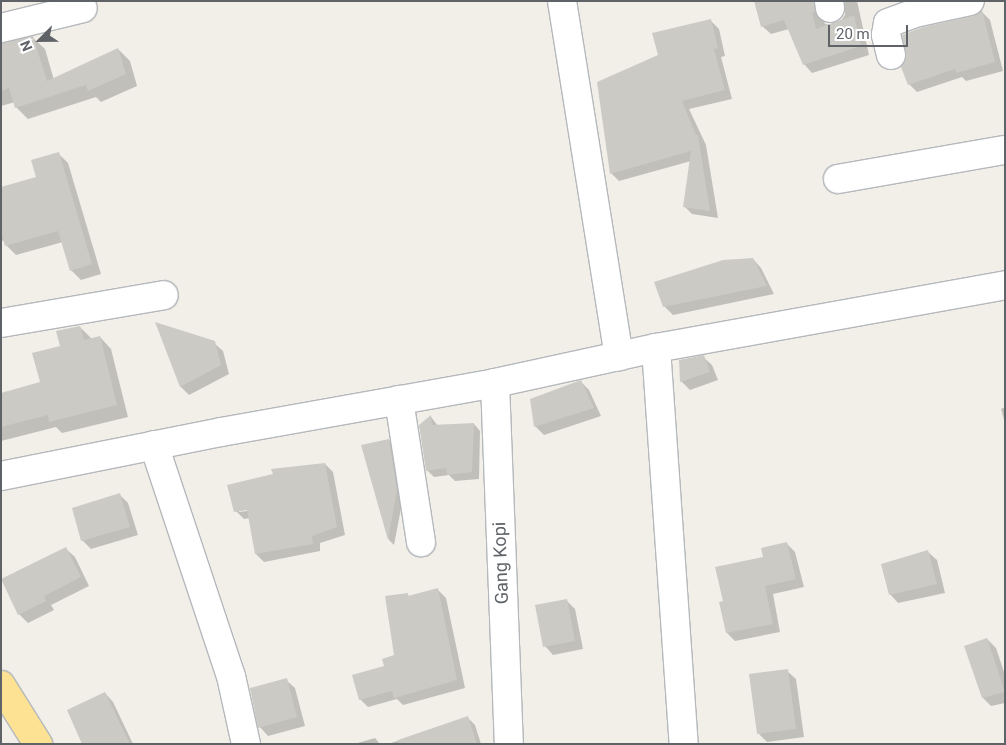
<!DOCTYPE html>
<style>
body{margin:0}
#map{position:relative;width:1006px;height:745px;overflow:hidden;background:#f1efe8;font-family:Roboto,sans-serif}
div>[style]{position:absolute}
.shadow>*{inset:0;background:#0003}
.building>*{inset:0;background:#cccac5}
.roads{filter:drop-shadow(1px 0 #b5b8bc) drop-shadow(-1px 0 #b5b8bc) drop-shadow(0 1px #b5b8bc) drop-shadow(0 -1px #b5b8bc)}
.street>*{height:28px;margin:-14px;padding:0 14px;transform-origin:14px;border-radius:14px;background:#fff}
.highway>*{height:28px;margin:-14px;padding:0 14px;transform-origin:14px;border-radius:14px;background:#fde293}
span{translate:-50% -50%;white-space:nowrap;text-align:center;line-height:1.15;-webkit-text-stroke:4px #fff;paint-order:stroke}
.street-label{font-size:18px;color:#5f6368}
.frame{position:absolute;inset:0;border:2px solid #5f6368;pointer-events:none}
.north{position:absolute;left:15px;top:15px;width:50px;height:50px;-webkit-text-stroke:4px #fff;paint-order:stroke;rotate:247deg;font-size:14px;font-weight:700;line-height:20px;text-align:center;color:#5f6368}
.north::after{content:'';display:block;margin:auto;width:18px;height:22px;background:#5f6368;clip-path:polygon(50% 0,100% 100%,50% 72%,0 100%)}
.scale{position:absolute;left:828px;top:25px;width:80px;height:22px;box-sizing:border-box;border:2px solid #5f6368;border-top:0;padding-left:6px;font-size:15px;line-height:18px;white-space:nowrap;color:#5f6368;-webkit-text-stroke:4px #fff;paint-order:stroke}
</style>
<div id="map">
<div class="shadow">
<i style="clip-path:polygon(755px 1px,825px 1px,822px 12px,825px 24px,832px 25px,840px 22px,845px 15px,845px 1px,857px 1px,869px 55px,812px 73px,804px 64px,789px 29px,771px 34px,762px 26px)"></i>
<i style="clip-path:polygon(982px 12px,990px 20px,1003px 71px,966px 81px,962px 77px,917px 92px,909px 84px,907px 59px)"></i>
<i style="clip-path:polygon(711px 21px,719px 29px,725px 56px,721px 57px,732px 99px,689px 109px,706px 145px,718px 218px,692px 214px,684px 206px,691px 161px,619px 181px,611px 173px,660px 56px)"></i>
<i style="clip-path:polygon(33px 38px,45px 49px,54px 80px,118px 49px,130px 61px,137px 86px,101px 102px,96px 97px,28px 119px,16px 107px,15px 102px,1px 106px,1px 44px)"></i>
<i style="clip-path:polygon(58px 153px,68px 163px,101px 274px,81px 280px,71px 270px,63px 242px,16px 255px,6px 245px,5px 240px,1px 241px,1px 188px,37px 178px)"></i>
<i style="clip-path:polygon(753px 259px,761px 268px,774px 294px,673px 315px,664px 306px)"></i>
<i style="clip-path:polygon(158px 324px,214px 343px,223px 351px,229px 374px,189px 395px,181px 387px)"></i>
<i style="clip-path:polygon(80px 327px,92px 339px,100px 337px,111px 349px,128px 417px,62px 433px,56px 427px,1px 441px,1px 394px,41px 383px,61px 347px)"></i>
<i style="clip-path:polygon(703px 357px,712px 365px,718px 380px,690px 390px,681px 381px)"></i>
<i style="clip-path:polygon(581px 382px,589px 390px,601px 416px,544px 435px,535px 426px)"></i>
<i style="clip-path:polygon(1005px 407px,1005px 423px,1001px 409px)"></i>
<i style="clip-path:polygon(431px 417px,438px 426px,474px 424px,480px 431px,479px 479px,455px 481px,449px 475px,434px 477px,427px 470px,420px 426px)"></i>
<i style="clip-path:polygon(389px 440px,396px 447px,403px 498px,394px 545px,389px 540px,363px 446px)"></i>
<i style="clip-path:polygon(evenodd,325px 464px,333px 472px,345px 535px,320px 543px,320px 551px,264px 562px,256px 554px,250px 518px,244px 519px,236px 511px,325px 464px,239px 510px,254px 510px,239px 512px,239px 510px)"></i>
<i style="clip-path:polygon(120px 495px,128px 503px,138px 535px,91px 549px,83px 541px,73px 509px)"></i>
<i style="clip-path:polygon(787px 544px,795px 552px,804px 587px,773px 594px,780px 632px,735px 641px,727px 633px,724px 602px,765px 558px)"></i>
<i style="clip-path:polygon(66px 549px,75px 557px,89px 586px,51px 605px,54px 610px,28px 623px,19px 614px)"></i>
<i style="clip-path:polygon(928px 552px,937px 560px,945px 593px,898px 603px,890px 594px)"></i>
<i style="clip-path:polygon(438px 590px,446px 598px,465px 688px,403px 705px,397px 699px,368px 707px,360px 699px,396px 656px,407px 594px,410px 597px)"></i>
<i style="clip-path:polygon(566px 600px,575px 609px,583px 649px,553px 655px,545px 646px)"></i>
<i style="clip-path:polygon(987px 639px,996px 648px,1005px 675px,1005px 703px,991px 706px,983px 698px)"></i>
<i style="clip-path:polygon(787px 671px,796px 679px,804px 737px,767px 742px,758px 733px)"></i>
<i style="clip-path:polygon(286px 680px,295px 688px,305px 726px,268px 736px,260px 727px)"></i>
<i style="clip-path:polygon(105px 693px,113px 702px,133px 744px,84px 744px)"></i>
<i style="clip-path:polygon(468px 718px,475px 725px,481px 744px,388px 744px)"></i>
<i style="clip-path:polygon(375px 738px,380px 744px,354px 744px)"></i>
</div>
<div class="building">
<i style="clip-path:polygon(754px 1px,814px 1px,815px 12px,812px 13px,816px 29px,854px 15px,861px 46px,803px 65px,784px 20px,761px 27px)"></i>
<i style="clip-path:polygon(982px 10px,995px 62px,956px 73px,955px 69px,908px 85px,901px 67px,906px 59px,902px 35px,923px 27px,973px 16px)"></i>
<i style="clip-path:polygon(711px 19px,718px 48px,714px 49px,725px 90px,682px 101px,696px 135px,698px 135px,710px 211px,683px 207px,691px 151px,610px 174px,597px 82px,658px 55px,652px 33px)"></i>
<i style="clip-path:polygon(33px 36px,47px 81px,118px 48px,126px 74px,88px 91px,86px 85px,15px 108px,9px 88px,1px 91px,1px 43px)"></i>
<i style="clip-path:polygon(59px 152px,92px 264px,70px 271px,58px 231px,5px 246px,1px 232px,1px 187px,36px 177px,31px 160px)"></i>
<i style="clip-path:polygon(753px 258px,767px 286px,663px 307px,654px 282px,723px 260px)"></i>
<i style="clip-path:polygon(155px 322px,215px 341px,221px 365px,180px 387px)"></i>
<i style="clip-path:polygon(80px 326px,84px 340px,100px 336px,117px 405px,49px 422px,48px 415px,1px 427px,1px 393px,40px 382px,32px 353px,60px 346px,56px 331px)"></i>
<i style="clip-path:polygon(704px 355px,710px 372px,680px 382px,679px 360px)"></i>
<i style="clip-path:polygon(581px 380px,594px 408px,534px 427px,530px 399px)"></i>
<i style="clip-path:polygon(431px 415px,432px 425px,474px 423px,472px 472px,447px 475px,446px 468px,426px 471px,419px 425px)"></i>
<i style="clip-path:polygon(389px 439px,397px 490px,388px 540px,361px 445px)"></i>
<i style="clip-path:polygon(325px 463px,337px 527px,312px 536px,313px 544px,255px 554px,247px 510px,234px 512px,227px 485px,273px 474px,271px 469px)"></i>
<i style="clip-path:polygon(120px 493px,130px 527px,81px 541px,72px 508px)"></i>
<i style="clip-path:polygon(787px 542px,796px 579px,765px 586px,773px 624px,726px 633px,719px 602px,723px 601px,715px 567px,763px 557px,761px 548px)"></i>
<i style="clip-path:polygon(66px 547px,81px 577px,44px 596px,46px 601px,18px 615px,1px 579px)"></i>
<i style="clip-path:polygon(928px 550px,937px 584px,889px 595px,881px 564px)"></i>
<i style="clip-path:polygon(438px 588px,457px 680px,394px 698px,392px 691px,359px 700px,352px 675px,384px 666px,382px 659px,394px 655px,385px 596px,408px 593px,408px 596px)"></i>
<i style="clip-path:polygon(567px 599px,575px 641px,543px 647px,535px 605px)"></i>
<i style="clip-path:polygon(987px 638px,1005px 692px,982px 698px,964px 646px)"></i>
<i style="clip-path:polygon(788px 669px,796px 729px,757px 734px,749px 674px)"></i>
<i style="clip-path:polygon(287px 678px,297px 717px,258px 728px,250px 688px)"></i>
<i style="clip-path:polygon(105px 692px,130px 744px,82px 744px,67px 710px)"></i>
<i style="clip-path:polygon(468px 716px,477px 744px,399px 744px,398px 740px)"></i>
</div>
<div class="roads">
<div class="street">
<i style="left:562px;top:1px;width:360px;rotate:80.9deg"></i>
<i style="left:829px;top:1px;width:7px;rotate:82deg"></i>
<i style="left:1px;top:28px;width:84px;rotate:-13.7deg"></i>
<i style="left:891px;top:55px;width:21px;rotate:-104deg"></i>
<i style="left:886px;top:35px;width:12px;rotate:-81deg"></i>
<i style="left:888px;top:23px;width:33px;rotate:-20deg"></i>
<i style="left:919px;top:12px;width:52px;rotate:-12.2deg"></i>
<i style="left:838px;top:179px;width:169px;rotate:-9.9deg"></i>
<i style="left:1px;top:323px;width:165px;rotate:-9.7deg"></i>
<i style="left:656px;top:348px;width:397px;rotate:86deg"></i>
<i style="left:495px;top:383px;width:361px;rotate:87.8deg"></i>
<i style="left:399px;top:400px;width:144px;rotate:81.2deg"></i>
<i style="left:154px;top:445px;width:243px;rotate:71.6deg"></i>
<i style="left:231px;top:676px;width:70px;rotate:77.6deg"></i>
<i style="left:1px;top:476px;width:224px;rotate:-11.3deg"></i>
<i style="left:221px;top:432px;width:278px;rotate:-10.1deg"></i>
<i style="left:495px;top:383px;width:165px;rotate:-12.3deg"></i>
<i style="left:656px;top:348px;width:355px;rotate:-10.2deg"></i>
</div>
<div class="highway">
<i style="left:1px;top:685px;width:70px;rotate:57.9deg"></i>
</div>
</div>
<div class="street-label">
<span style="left:501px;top:563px;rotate:-92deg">Gang Kopi</span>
</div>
<div class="frame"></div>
<div class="north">N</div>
<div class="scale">20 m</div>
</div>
